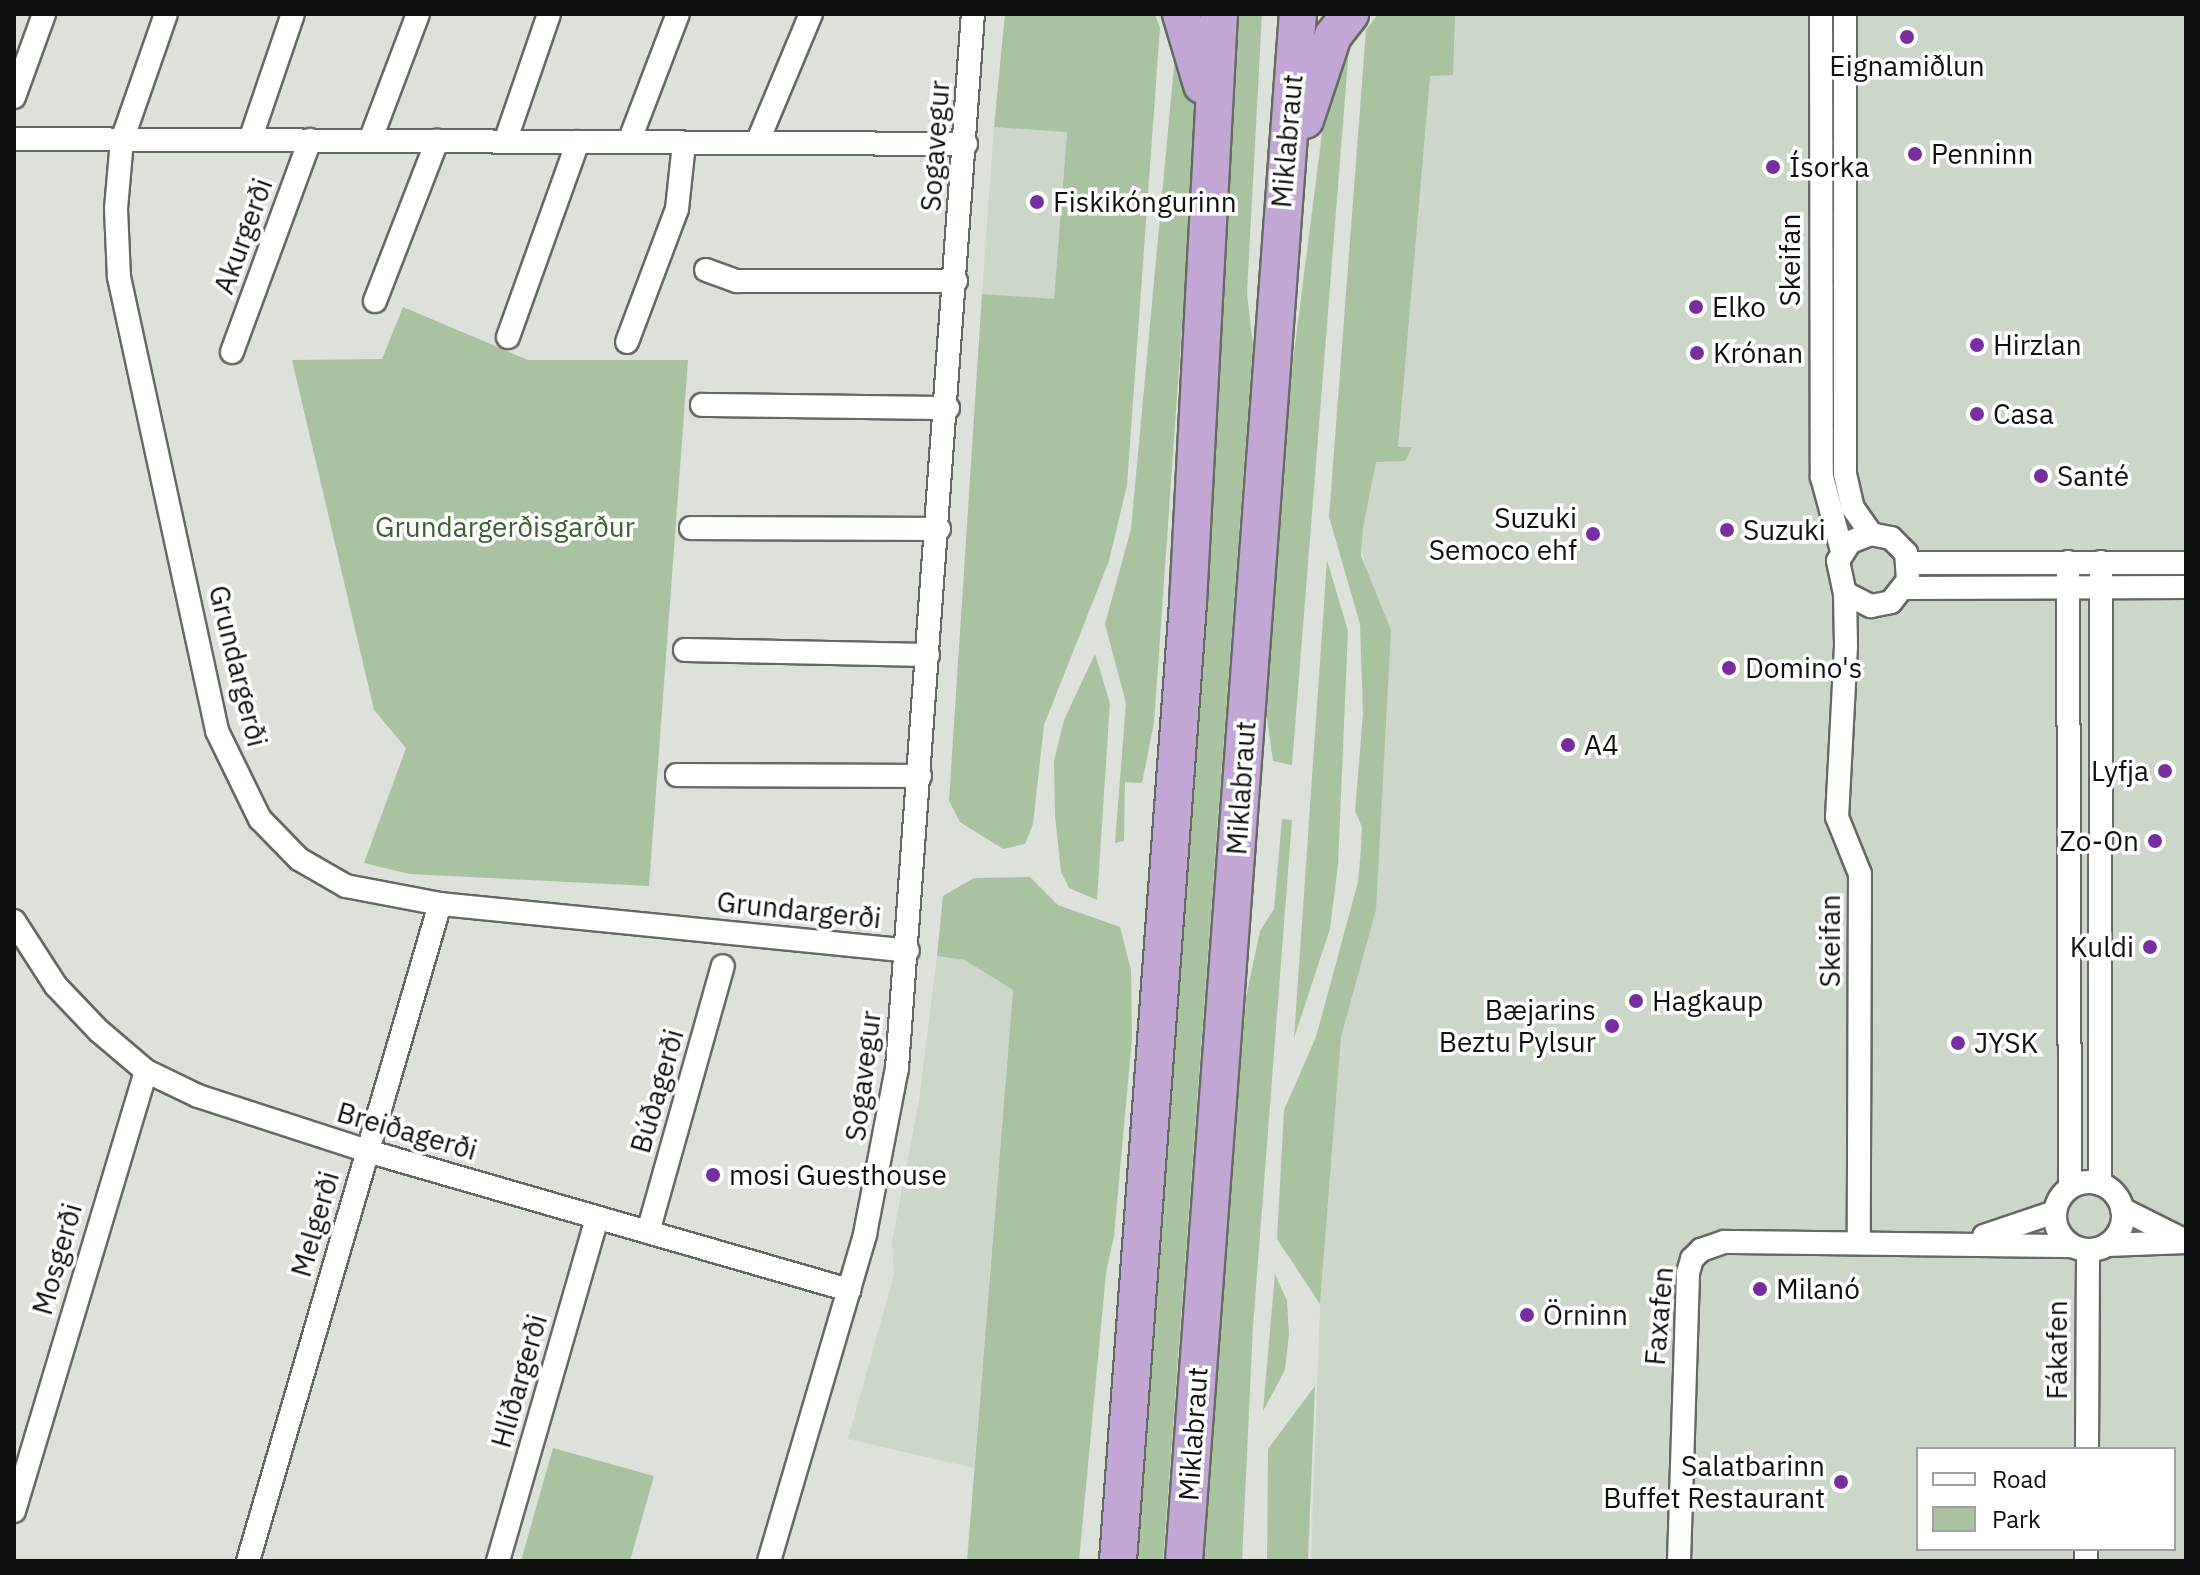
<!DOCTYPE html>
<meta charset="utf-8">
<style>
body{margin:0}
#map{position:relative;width:2200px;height:1575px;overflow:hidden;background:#dce1da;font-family:"IBM Plex Sans",sans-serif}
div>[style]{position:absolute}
.built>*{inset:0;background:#ccd6c9}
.green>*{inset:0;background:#a9c3a1}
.roads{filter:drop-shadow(2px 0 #656964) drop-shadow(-2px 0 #656964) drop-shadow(0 2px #656964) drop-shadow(0 -2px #656964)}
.minor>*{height:22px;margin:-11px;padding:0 11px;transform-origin:11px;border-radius:11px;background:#fff}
.minor>.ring{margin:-11px;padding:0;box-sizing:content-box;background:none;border:22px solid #fff;border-radius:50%}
.trunk>*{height:36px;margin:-18px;padding:0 18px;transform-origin:18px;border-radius:18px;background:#c2a7d4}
.dots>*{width:22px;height:22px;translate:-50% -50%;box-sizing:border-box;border:4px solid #fff;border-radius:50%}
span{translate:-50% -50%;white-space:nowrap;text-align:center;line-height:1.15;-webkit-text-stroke:7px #fff;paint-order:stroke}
.poi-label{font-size:28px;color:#0f110f}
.left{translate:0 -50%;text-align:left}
.right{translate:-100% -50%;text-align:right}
.street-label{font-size:28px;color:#0f110f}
.park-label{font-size:28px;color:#3b612f}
.frame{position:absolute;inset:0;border:16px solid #0f110f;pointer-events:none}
.legend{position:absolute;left:1916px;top:1447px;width:260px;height:104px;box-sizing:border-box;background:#fff;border:2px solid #9fa09f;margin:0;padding:10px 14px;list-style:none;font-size:24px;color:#0f110f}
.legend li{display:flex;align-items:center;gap:16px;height:40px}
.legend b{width:40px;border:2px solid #9fa09f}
</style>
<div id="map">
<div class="built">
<i style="clip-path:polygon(evenodd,1423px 14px,2186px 14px,2186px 1561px,1311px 1561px,1320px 1304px,1341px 1037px,1376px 910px,1366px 570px,1361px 545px,1423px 14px,1918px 1449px,2174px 1449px,2174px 1549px,1918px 1549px,1918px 1449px)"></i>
<i style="clip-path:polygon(994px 127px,1067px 131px,1054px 300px,982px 294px)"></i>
<i style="clip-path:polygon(937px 956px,965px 960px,1013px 989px,974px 1468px,848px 1439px,894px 1275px,892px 1242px,919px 1101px)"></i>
</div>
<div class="green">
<i style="clip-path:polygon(1005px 14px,1155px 14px,1160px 28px,1127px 485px,1109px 561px,1044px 725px,1033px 824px,1025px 844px,1003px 849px,960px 822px,949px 801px,982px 294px,1054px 299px,1067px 132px,994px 127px)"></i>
<i style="clip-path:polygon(1237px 14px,1262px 14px,1247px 293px,1253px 346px,1163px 1561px,1136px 1561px,1208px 597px)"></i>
<i style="clip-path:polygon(1378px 14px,1455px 14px,1453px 75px,1430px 76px,1398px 447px,1412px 447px,1405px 461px,1376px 462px,1363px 528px,1361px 556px,1391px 630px,1376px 910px,1341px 1037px,1320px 1304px,1277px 1239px,1284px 1110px,1316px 1037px,1358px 882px,1361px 849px,1362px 827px,1355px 811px,1363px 714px,1360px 624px,1329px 517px,1366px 30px)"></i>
<i style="clip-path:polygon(1178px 23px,1197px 114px,1154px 723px,1142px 783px,1125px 782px,1124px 841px,1115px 843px,1126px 703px,1105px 624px,1131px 529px)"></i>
<i style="clip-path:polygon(1350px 35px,1292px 765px,1273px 761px,1266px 711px,1287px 408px,1326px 102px)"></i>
<i style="clip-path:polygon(403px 307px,528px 360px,688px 360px,649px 886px,409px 874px,364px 863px,406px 748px,374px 710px,292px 360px,382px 359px)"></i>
<i style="clip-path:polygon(1327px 560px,1348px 631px,1338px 865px,1330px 929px,1294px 1038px)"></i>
<i style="clip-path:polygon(1095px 654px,1110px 703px,1097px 900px,1069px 888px,1061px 872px,1055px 816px,1054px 761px,1064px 720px)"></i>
<i style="clip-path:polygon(1282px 819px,1292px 820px,1253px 1326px,1242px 1561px,1202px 1561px,1246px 997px,1260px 931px,1274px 909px)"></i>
<i style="clip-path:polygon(1030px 877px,1058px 905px,1120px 927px,1131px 970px,1132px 1038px,1114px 1236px,1106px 1273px,1079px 1561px,967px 1561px,1013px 990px,965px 960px,937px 956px,943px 896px,974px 878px)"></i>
<i style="clip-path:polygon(1275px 1274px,1287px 1301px,1289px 1334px,1285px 1370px,1263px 1411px)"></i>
<i style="clip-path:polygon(1315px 1386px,1308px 1561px,1267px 1561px,1268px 1449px)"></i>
<i style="clip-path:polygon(553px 1448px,654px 1476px,630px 1561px,521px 1561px)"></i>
</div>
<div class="roads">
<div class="minor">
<i style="left:166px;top:14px;width:133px;rotate:109.2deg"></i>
<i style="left:122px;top:140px;width:69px;rotate:95deg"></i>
<i style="left:116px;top:209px;width:68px;rotate:87.5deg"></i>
<i style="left:119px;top:277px;width:464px;rotate:77.8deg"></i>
<i style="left:217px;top:731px;width:98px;rotate:64deg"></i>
<i style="left:260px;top:819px;width:56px;rotate:45.7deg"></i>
<i style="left:299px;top:859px;width:54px;rotate:29.9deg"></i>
<i style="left:346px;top:886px;width:96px;rotate:10.8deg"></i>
<i style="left:440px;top:904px;width:470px;rotate:5.7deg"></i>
<i style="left:1821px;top:14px;width:463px;rotate:89.9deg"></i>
<i style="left:1822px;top:477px;width:77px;rotate:74.9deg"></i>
<i style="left:1845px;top:14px;width:460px;rotate:90deg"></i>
<i style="left:1845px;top:474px;width:35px;rotate:77deg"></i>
<i style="left:1853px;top:508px;width:32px;rotate:55deg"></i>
<i style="left:14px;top:97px;width:88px;rotate:-70.1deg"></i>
<i style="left:14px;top:139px;width:952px;rotate:0.3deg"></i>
<i style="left:250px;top:140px;width:133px;rotate:-71.2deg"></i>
<i style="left:370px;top:141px;width:136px;rotate:-69.3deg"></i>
<i style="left:505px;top:142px;width:135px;rotate:-71deg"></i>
<i style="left:629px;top:142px;width:137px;rotate:-69.1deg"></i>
<i style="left:757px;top:143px;width:140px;rotate:-67.3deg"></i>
<i style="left:706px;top:270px;width:33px;rotate:20deg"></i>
<i style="left:737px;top:281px;width:219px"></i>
<i style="left:375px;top:301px;width:172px;rotate:-68.8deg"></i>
<i style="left:508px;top:337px;width:207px;rotate:-70.3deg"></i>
<i style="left:627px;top:342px;width:142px;rotate:-69.4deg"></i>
<i style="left:677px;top:209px;width:66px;rotate:-83.9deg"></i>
<i style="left:232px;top:352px;width:226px;rotate:-69.8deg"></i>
<i style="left:702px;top:405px;width:246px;rotate:0.7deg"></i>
<i style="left:691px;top:528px;width:248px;rotate:0.2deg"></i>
<i style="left:2068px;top:562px;width:625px;rotate:89.82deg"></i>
<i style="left:1909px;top:563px;width:277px"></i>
<i style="left:1905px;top:588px;width:281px;rotate:-0.2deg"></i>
<i style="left:1845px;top:593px;width:29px;rotate:27deg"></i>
<i style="left:1871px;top:606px;width:20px;rotate:-11deg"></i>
<i style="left:1891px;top:602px;width:28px;rotate:-52deg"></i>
<i style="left:1908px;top:580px;width:27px;rotate:-94deg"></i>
<i style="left:1906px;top:553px;width:21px;rotate:-135deg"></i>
<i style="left:1891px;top:538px;width:20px;rotate:-169deg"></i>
<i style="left:1871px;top:534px;width:22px;rotate:159deg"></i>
<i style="left:1850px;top:542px;width:22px;rotate:122deg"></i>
<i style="left:1838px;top:561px;width:33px;rotate:78deg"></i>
<i style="left:1845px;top:593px;width:53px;rotate:88.9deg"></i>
<i style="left:1846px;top:646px;width:171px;rotate:93deg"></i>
<i style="left:1837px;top:817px;width:61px;rotate:68deg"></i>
<i style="left:1860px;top:874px;width:368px;rotate:90.2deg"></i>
<i style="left:685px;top:650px;width:243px;rotate:1.2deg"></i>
<i style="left:677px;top:775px;width:243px;rotate:0.2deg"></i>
<i style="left:14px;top:921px;width:77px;rotate:57.1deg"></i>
<i style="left:56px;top:986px;width:62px;rotate:46.3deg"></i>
<i style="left:99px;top:1031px;width:62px;rotate:40.4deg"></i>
<i style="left:146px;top:1071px;width:58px;rotate:25.7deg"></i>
<i style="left:198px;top:1096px;width:178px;rotate:18deg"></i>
<i style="left:367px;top:1151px;width:502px;rotate:16.09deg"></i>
<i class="ring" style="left:2055px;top:1182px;width:46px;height:46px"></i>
<i style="left:2100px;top:1184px;width:622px;rotate:-89.91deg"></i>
<i style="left:2122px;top:1209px;width:72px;rotate:26.6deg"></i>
<i style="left:648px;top:1232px;width:276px;rotate:-74.3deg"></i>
<i style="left:1984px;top:1236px;width:75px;rotate:-18.7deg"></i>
<i style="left:2107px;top:1245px;width:79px;rotate:-2.2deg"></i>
<i style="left:2087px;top:1449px;width:198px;rotate:-89.7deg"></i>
<i style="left:14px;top:1511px;width:459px;rotate:-73.3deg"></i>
<i style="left:248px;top:1561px;width:684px;rotate:-73.71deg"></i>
<i style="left:498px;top:1561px;width:357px;rotate:-73.9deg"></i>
<i style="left:769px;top:1561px;width:341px;rotate:-73.6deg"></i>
<i style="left:865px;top:1234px;width:169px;rotate:-79.1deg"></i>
<i style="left:897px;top:1068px;width:1057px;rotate:-85.88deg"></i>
<i style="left:1679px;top:1561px;width:288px;rotate:-88.2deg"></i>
<i style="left:1688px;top:1273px;width:15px;rotate:-74deg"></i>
<i style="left:1692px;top:1259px;width:13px;rotate:-45deg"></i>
<i style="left:1701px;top:1250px;width:24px;rotate:-19deg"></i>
<i style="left:1724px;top:1242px;width:347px;rotate:0.7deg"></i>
<i style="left:2086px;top:1561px;width:12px;rotate:-90deg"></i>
</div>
<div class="trunk">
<i style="left:1181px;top:14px;width:74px;rotate:73.5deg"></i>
<i style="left:1305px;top:120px;width:89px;rotate:-71.6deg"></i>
<i style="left:1333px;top:36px;width:28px;rotate:-52deg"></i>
<i style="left:1118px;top:1561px;width:961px;rotate:-85.82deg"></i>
<i style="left:1188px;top:603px;width:590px;rotate:-86.99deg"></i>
<i style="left:1184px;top:1561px;width:1551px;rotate:-85.79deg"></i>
</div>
</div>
<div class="dots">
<i style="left:1907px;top:37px;background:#792ea0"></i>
<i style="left:1915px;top:154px;background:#792ea0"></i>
<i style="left:1773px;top:167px;background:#792ea0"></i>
<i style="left:1037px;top:202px;background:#792ea0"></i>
<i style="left:1696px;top:307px;background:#792ea0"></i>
<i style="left:1977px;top:345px;background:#792ea0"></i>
<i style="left:1697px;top:353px;background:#792ea0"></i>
<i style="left:1977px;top:414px;background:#792ea0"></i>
<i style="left:2041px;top:476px;background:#792ea0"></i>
<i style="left:1727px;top:530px;background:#792ea0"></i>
<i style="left:1593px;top:534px;background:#792ea0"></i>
<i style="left:1729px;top:668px;background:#792ea0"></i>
<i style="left:1568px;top:745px;background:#792ea0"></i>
<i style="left:2165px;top:771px;background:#792ea0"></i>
<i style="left:2155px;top:841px;background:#792ea0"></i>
<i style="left:2150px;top:947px;background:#792ea0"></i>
<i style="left:1636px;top:1001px;background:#792ea0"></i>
<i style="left:1612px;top:1026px;background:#792ea0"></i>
<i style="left:1958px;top:1043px;background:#792ea0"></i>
<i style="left:713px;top:1175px;background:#792ea0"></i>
<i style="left:1760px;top:1289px;background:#792ea0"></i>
<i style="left:1527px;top:1315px;background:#792ea0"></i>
<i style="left:1841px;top:1482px;background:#792ea0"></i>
</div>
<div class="poi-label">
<span style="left:1907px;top:66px">Eignamiðlun</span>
<span class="left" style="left:1931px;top:154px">Penninn</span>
<span class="left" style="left:1789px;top:167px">Ísorka</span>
<span class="left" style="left:1053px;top:202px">Fiskikóngurinn</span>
<span class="left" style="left:1712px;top:307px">Elko</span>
<span class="left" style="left:1993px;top:345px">Hirzlan</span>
<span class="left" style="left:1713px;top:353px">Krónan</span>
<span class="left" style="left:1993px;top:414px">Casa</span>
<span class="left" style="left:2057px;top:476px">Santé</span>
<span class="right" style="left:1577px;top:534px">Suzuki<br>Semoco ehf</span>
<span class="left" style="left:1743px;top:530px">Suzuki</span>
<span class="left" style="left:1745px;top:668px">Domino's</span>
<span class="left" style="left:1584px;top:745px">A4</span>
<span class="right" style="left:2149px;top:771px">Lyfja</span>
<span class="right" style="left:2139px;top:841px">Zo-On</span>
<span class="right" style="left:2134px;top:947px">Kuldi</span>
<span class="left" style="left:1652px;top:1001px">Hagkaup</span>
<span class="right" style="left:1596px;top:1026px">Bæjarins<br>Beztu Pylsur</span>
<span class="left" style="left:1974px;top:1043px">JYSK</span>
<span class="left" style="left:729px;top:1175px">mosi Guesthouse</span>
<span class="left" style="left:1776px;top:1289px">Milanó</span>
<span class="left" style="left:1543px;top:1315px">Örninn</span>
<span class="right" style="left:1825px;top:1482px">Salatbarinn<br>Buffet Restaurant</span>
</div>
<div class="street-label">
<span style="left:1287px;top:141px;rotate:-85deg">Miklabraut</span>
<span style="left:935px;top:146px;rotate:-86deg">Sogavegur</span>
<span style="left:243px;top:236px;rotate:-70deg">Akurgerði</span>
<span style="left:1790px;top:260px;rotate:-90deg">Skeifan</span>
<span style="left:238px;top:666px;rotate:76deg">Grundargerði</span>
<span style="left:1241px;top:788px;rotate:-86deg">Miklabraut</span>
<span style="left:799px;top:910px;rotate:6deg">Grundargerði</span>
<span style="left:1830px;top:941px;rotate:-90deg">Skeifan</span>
<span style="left:863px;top:1076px;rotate:-83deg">Sogavegur</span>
<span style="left:657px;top:1091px;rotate:-74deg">Búðagerði</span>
<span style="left:407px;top:1131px;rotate:16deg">Breiðagerði</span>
<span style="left:315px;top:1224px;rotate:-74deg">Melgerði</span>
<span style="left:57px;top:1259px;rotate:-74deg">Mosgerði</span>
<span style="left:1659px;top:1316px;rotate:-85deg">Faxafen</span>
<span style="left:2057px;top:1350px;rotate:-90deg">Fákafen</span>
<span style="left:519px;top:1381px;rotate:-74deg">Hlíðargerði</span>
<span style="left:1193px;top:1434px;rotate:-86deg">Miklabraut</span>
</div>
<div class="park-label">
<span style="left:505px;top:527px">Grundargerðisgarður</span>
</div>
<div class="frame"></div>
<ul class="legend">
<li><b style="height:10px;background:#fff"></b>Road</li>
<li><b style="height:22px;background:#a9c3a1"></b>Park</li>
</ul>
</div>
